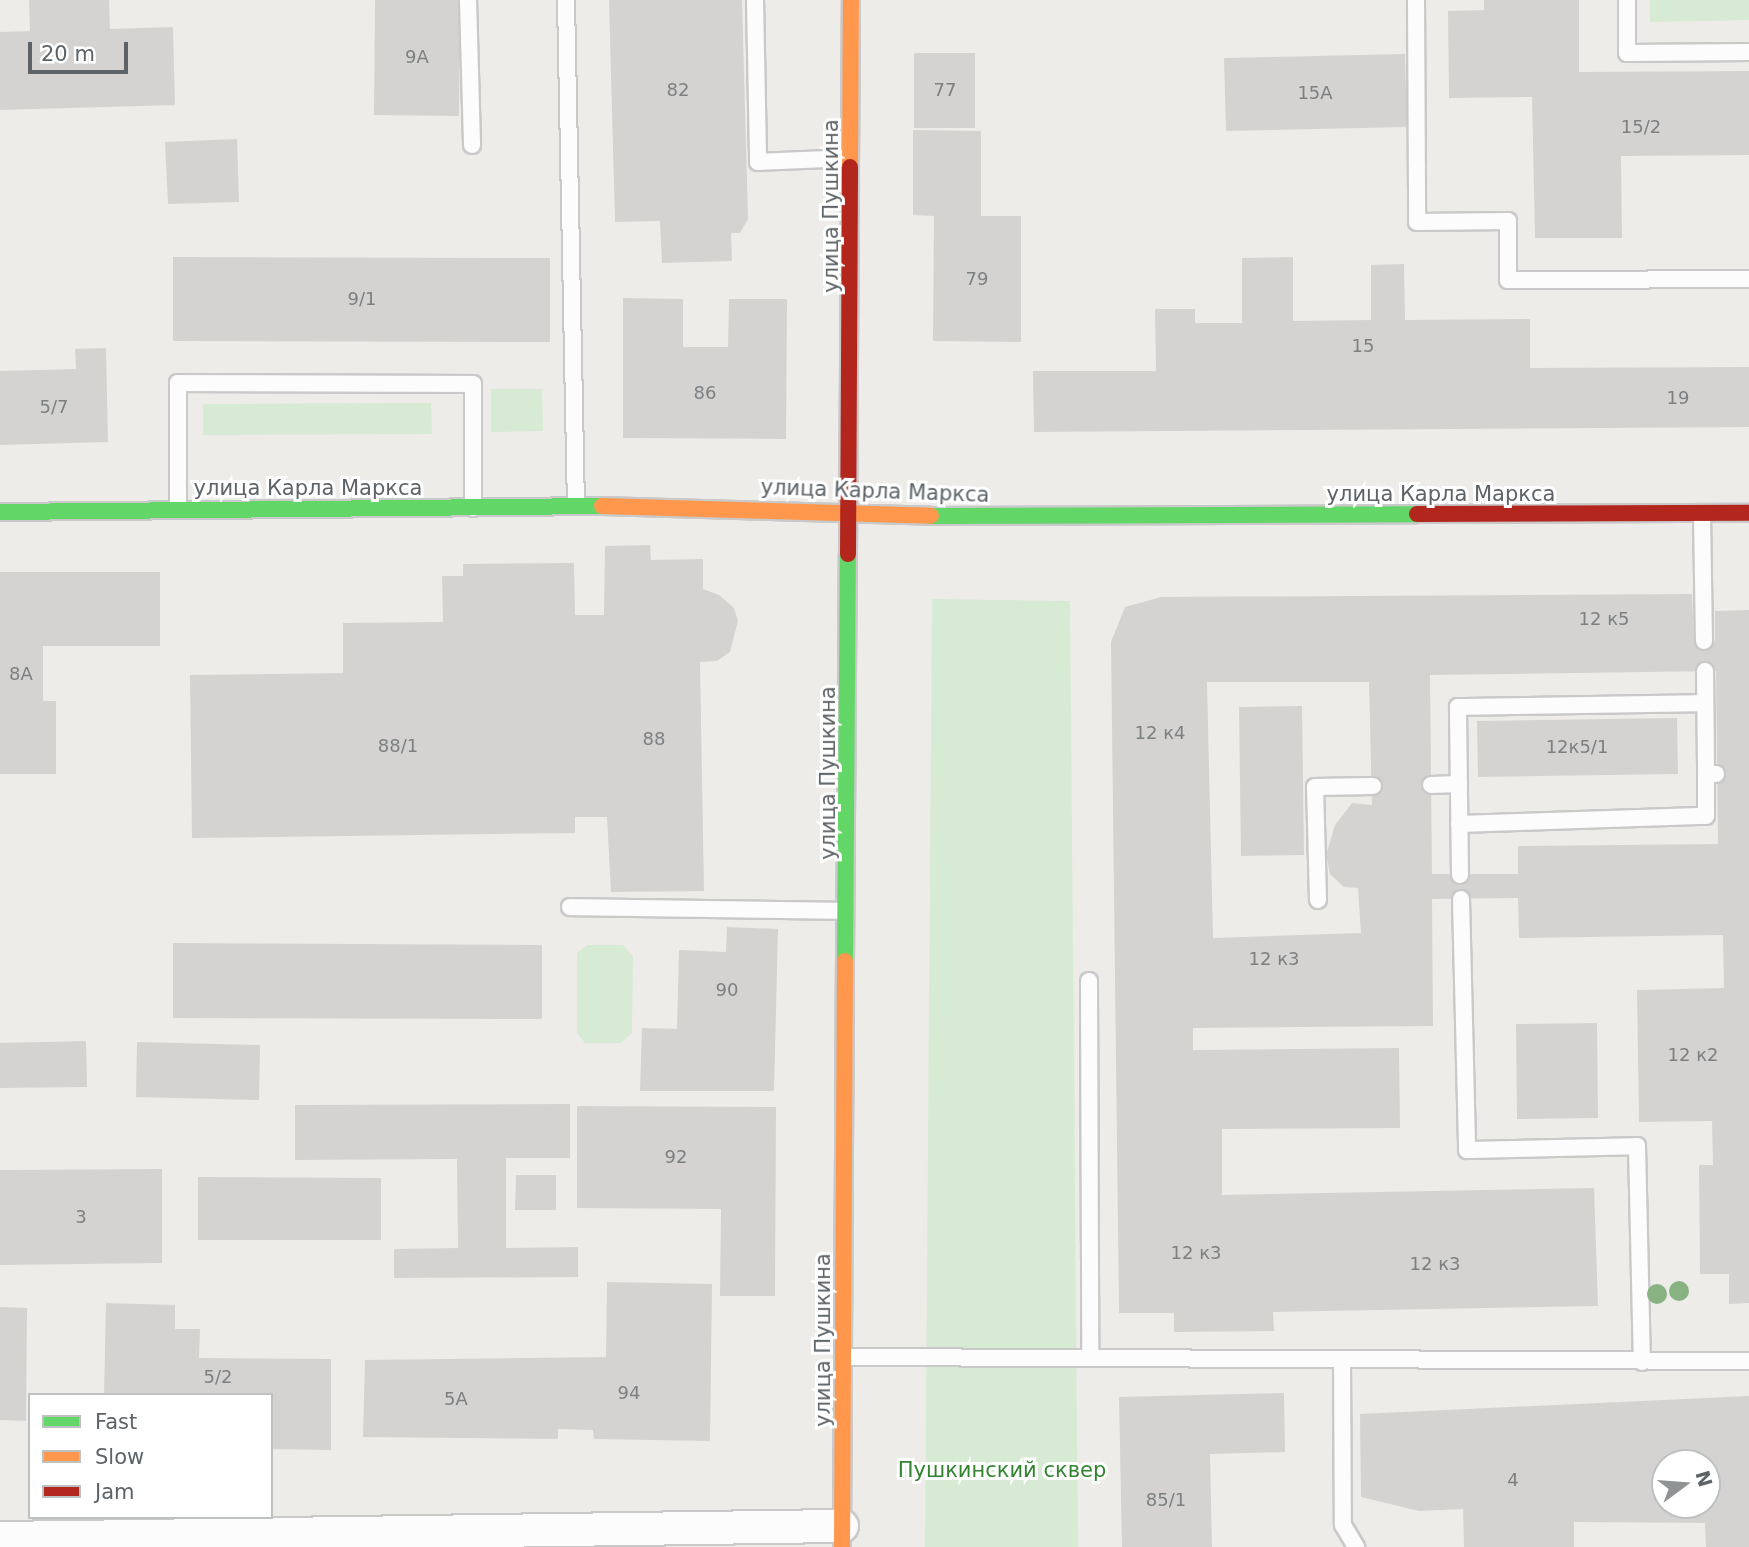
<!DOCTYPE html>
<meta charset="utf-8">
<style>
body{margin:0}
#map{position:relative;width:1749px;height:1547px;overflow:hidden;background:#eeece9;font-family:"DejaVu Sans",sans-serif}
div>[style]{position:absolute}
.green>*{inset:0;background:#d7ead4}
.building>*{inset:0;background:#d5d3d1}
.roads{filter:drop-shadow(2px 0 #c9c9ca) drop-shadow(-2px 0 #c9c9ca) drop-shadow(0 2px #c9c9ca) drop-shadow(0 -2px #c9c9ca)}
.lane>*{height:16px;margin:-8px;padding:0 8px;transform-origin:8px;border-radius:8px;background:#fcfcfc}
.street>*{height:32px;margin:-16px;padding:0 16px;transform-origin:16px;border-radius:16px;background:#fcfcfc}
.fast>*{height:16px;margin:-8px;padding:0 8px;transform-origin:8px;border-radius:8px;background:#63d668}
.slow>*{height:16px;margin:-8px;padding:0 8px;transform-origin:8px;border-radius:8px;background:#ff974d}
.jam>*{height:16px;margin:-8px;padding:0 8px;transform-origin:8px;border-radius:8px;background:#b3261e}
.trees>*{width:20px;height:20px;margin:-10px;border-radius:50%;background:#87b383}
span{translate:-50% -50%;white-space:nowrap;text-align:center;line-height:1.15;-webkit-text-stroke:6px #fff;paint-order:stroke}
.number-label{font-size:18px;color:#7c8082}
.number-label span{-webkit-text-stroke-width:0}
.street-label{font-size:21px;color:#5d6367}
.park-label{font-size:21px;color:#338430}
.legend{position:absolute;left:28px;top:1393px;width:245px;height:126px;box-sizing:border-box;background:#fff;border:2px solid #bec1c2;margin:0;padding:9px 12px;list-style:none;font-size:21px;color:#5d6367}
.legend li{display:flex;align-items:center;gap:14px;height:35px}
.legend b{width:35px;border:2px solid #bec1c2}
.north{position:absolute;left:1651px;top:1449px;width:70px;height:70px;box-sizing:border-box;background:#fff;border:2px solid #bec1c2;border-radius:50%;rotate:74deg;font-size:19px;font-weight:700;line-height:28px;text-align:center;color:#5d6367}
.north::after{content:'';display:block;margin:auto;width:24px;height:32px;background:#909394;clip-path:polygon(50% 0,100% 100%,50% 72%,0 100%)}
.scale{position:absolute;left:28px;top:42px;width:100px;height:32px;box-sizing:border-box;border:4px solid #5d6367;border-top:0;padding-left:9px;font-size:21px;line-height:24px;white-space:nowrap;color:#5d6367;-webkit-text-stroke:5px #fff;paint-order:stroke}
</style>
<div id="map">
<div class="green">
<i style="clip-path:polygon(1650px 0,1749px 0,1749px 20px,1650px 22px)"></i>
<i style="clip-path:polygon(491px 389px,542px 389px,543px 431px,491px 432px)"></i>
<i style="clip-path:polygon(431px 403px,432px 434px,203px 435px,203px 404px)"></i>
<i style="clip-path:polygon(932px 599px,1070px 601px,1078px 1547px,925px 1547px)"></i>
<i style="clip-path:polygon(587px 945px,623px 945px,633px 956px,632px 1033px,621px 1043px,585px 1043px,577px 1033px,577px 953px)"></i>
</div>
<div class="building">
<i style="clip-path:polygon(29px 0,109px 0,110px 29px,173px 27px,175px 105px,0 110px,0 32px,30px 31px)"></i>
<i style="clip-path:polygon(375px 0,460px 0,459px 116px,374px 115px)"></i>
<i style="clip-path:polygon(609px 0,742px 0,748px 219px,740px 233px,731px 233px,732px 261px,662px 263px,660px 221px,615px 222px)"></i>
<i style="clip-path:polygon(1484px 0,1579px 0,1579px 72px,1749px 71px,1749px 155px,1621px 156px,1622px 238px,1535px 238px,1532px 97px,1449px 98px,1448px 11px,1484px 10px)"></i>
<i style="clip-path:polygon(914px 53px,975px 53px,975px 128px,914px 128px)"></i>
<i style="clip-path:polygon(1405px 54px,1407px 127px,1226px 131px,1224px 58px)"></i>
<i style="clip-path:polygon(913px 130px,981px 131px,981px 216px,1021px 216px,1021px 342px,933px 341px,934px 216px,913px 215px)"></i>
<i style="clip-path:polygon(237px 139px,239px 202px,168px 204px,165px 142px)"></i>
<i style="clip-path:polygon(173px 257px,550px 258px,550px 342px,173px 341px)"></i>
<i style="clip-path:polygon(1293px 257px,1293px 321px,1371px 320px,1371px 265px,1404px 264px,1405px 320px,1530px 319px,1530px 368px,1749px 367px,1749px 427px,1034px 432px,1033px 371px,1156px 371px,1155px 309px,1195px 309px,1195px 323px,1242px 323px,1242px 258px)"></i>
<i style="clip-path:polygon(623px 298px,683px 299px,683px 347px,728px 347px,729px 299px,787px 299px,786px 439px,623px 438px)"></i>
<i style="clip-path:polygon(106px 348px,108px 442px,0 445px,0 371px,76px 369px,75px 349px)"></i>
<i style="clip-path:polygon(650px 545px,651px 560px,703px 559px,703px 589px,719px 595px,734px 608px,738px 621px,730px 652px,717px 661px,700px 662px,704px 891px,611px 892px,607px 817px,575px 817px,575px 833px,192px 838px,190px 675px,343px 673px,343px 623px,443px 622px,442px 576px,463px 576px,463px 564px,574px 563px,575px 615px,604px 615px,605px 546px)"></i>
<i style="clip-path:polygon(0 572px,160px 572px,160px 646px,43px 646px,43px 701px,56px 701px,56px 774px,0 774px)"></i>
<i style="clip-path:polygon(evenodd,1692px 594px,1694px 641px,1715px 641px,1715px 611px,1749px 610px,1749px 1303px,1729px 1304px,1729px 1274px,1700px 1274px,1699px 1165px,1713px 1165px,1712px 1121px,1639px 1122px,1637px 990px,1724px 988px,1723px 935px,1519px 938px,1518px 898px,1432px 899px,1433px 1026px,1193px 1028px,1193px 1050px,1399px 1048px,1400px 1128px,1222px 1129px,1222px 1195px,1594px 1188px,1598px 1306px,1273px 1312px,1274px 1331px,1174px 1332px,1174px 1313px,1119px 1313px,1111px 642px,1125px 607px,1161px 597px,1692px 594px,1716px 671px,1718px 844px,1518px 846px,1518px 874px,1432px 874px,1430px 675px,1716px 671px,1692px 594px,1207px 682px,1369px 682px,1372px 805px,1352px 803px,1335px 825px,1326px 855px,1330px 874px,1344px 887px,1358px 888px,1361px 933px,1213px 938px,1207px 682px)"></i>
<i style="clip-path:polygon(1302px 706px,1304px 855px,1241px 856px,1239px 707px)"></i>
<i style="clip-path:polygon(1677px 718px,1678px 774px,1478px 777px,1477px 721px)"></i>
<i style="clip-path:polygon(727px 927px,778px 929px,774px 1091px,640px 1091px,642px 1028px,677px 1029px,679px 950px,726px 952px)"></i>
<i style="clip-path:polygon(173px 943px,542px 945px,542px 1019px,173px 1018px)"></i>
<i style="clip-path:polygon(1597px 1023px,1598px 1118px,1517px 1119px,1516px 1024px)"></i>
<i style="clip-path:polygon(86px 1041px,87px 1087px,0 1088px,0 1043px)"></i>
<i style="clip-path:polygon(137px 1042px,260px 1045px,259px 1100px,136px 1097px)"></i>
<i style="clip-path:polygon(570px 1104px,570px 1158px,506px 1158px,506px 1248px,578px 1247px,578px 1277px,394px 1278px,394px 1249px,458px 1248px,457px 1159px,295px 1160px,295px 1105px)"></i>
<i style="clip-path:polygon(577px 1106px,776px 1107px,775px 1296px,720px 1296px,721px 1209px,577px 1208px)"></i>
<i style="clip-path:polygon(162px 1169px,162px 1263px,0 1265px,0 1170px)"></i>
<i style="clip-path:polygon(516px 1175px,556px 1175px,556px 1210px,515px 1210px)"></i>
<i style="clip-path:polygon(198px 1177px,381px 1178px,381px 1240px,198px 1240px)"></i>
<i style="clip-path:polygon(607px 1282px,712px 1284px,710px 1441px,594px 1439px,593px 1430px,558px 1429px,558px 1439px,363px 1437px,365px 1360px,606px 1357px)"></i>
<i style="clip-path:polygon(106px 1303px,175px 1305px,175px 1329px,200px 1329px,199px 1358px,331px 1359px,331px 1450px,271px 1449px,271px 1395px,104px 1395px)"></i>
<i style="clip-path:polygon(0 1307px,27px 1308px,26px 1421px,0 1420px)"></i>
<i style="clip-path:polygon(1284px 1393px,1285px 1452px,1210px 1454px,1212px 1547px,1122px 1547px,1119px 1397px)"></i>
<i style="clip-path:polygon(evenodd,1749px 1396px,1749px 1547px,1706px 1547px,1705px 1523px,1574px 1522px,1574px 1547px,1464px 1547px,1463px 1509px,1419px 1511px,1361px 1497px,1360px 1414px,1749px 1396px,1665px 1463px,1707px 1463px,1707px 1505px,1665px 1505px,1665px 1463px)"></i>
</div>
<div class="roads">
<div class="lane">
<i style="left:468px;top:0;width:145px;rotate:88.4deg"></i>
<i style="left:566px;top:0;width:506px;rotate:88.87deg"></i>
<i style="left:755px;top:0;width:162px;rotate:88.9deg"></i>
<i style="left:758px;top:162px;width:91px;rotate:-2.5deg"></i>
<i style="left:1416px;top:0;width:222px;rotate:89.7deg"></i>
<i style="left:1417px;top:222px;width:91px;rotate:-0.6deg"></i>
<i style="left:1508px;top:221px;width:59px;rotate:90deg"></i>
<i style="left:1508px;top:280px;width:241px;rotate:-0.2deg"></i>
<i style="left:1627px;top:0;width:53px;rotate:90deg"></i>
<i style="left:1627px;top:53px;width:122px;rotate:-0.5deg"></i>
<i style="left:178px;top:510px;width:127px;rotate:-90deg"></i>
<i style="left:178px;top:383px;width:295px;rotate:0.2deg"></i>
<i style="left:473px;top:384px;width:124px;rotate:90deg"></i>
<i style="left:1702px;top:514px;width:127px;rotate:89.1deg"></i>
<i style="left:1705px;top:671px;width:103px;rotate:89.4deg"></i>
<i style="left:1706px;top:774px;width:10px"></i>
<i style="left:1431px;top:785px;width:28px;rotate:-2deg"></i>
<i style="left:1459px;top:824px;width:247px;rotate:-1.9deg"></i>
<i style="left:1706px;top:816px;width:42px;rotate:-90deg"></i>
<i style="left:1460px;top:875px;width:168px;rotate:-90.7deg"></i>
<i style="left:1458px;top:707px;width:247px;rotate:-0.9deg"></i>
<i style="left:1461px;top:899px;width:251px;rotate:88.6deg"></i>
<i style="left:1467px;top:1150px;width:170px;rotate:-1.3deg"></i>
<i style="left:1637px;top:1146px;width:216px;rotate:88.7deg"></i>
<i style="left:1318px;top:900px;width:113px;rotate:-91.5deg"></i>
<i style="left:1315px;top:787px;width:58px;rotate:-1deg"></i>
<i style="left:570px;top:907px;width:275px;rotate:0.8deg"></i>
<i style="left:1089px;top:981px;width:377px;rotate:89.8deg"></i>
<i style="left:844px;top:1357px;width:905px;rotate:0.25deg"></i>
<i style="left:1342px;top:1360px;width:165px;rotate:89.7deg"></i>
<i style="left:1343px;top:1525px;width:26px;rotate:59deg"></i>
</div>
<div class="street">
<i style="left:0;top:1538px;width:842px;rotate:-0.82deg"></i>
</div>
<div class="fast">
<i style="left:0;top:512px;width:602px;rotate:-0.57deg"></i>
<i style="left:931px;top:516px;width:486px;rotate:-0.2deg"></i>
<i style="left:845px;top:961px;width:407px;rotate:-89.6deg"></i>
</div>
<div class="slow">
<i style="left:850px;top:167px;width:167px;rotate:-89.7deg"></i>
<i style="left:602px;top:506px;width:329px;rotate:1.7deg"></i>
<i style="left:842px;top:1547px;width:586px;rotate:-89.71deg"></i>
</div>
<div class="jam">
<i style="left:1417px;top:514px;width:332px;rotate:-0.2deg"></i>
<i style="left:848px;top:554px;width:387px;rotate:-89.7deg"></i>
</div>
</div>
<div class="trees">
<i style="left:1679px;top:1291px"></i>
<i style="left:1657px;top:1294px"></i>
</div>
<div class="number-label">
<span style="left:417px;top:57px">9А</span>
<span style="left:678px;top:90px">82</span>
<span style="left:945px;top:90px">77</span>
<span style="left:1315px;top:93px">15А</span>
<span style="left:1641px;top:127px">15/2</span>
<span style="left:977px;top:279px">79</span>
<span style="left:362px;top:299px">9/1</span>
<span style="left:1363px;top:346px">15</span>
<span style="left:705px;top:393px">86</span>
<span style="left:1678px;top:398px">19</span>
<span style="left:54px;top:407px">5/7</span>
<span style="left:1604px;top:619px">12 к5</span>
<span style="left:21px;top:674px">8А</span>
<span style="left:1160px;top:733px">12 к4</span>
<span style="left:654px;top:739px">88</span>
<span style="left:398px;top:746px">88/1</span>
<span style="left:1577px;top:747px">12к5/1</span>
<span style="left:1274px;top:959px">12 к3</span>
<span style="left:727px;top:990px">90</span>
<span style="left:1693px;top:1055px">12 к2</span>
<span style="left:676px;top:1157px">92</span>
<span style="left:81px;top:1217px">3</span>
<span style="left:1196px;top:1253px">12 к3</span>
<span style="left:1435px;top:1264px">12 к3</span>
<span style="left:218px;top:1377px">5/2</span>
<span style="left:629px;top:1393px">94</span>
<span style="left:456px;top:1399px">5А</span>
<span style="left:1513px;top:1480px">4</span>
<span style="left:1166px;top:1500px">85/1</span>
</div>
<div class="street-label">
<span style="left:831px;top:206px;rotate:-90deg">улица Пушкина</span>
<span style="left:308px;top:488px">улица Карла Маркса</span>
<span style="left:875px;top:491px;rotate:2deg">улица Карла Маркса</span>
<span style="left:1441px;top:494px">улица Карла Маркса</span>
<span style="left:828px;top:773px;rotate:-90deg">улица Пушкина</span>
<span style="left:823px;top:1340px;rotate:-90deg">улица Пушкина</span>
</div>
<div class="park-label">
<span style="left:1002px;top:1470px">Пушкинский сквер</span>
</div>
<ul class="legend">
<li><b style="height:9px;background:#63d668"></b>Fast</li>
<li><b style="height:9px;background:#ff974d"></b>Slow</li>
<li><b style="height:9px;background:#b3261e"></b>Jam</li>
</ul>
<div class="north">N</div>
<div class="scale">20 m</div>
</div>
